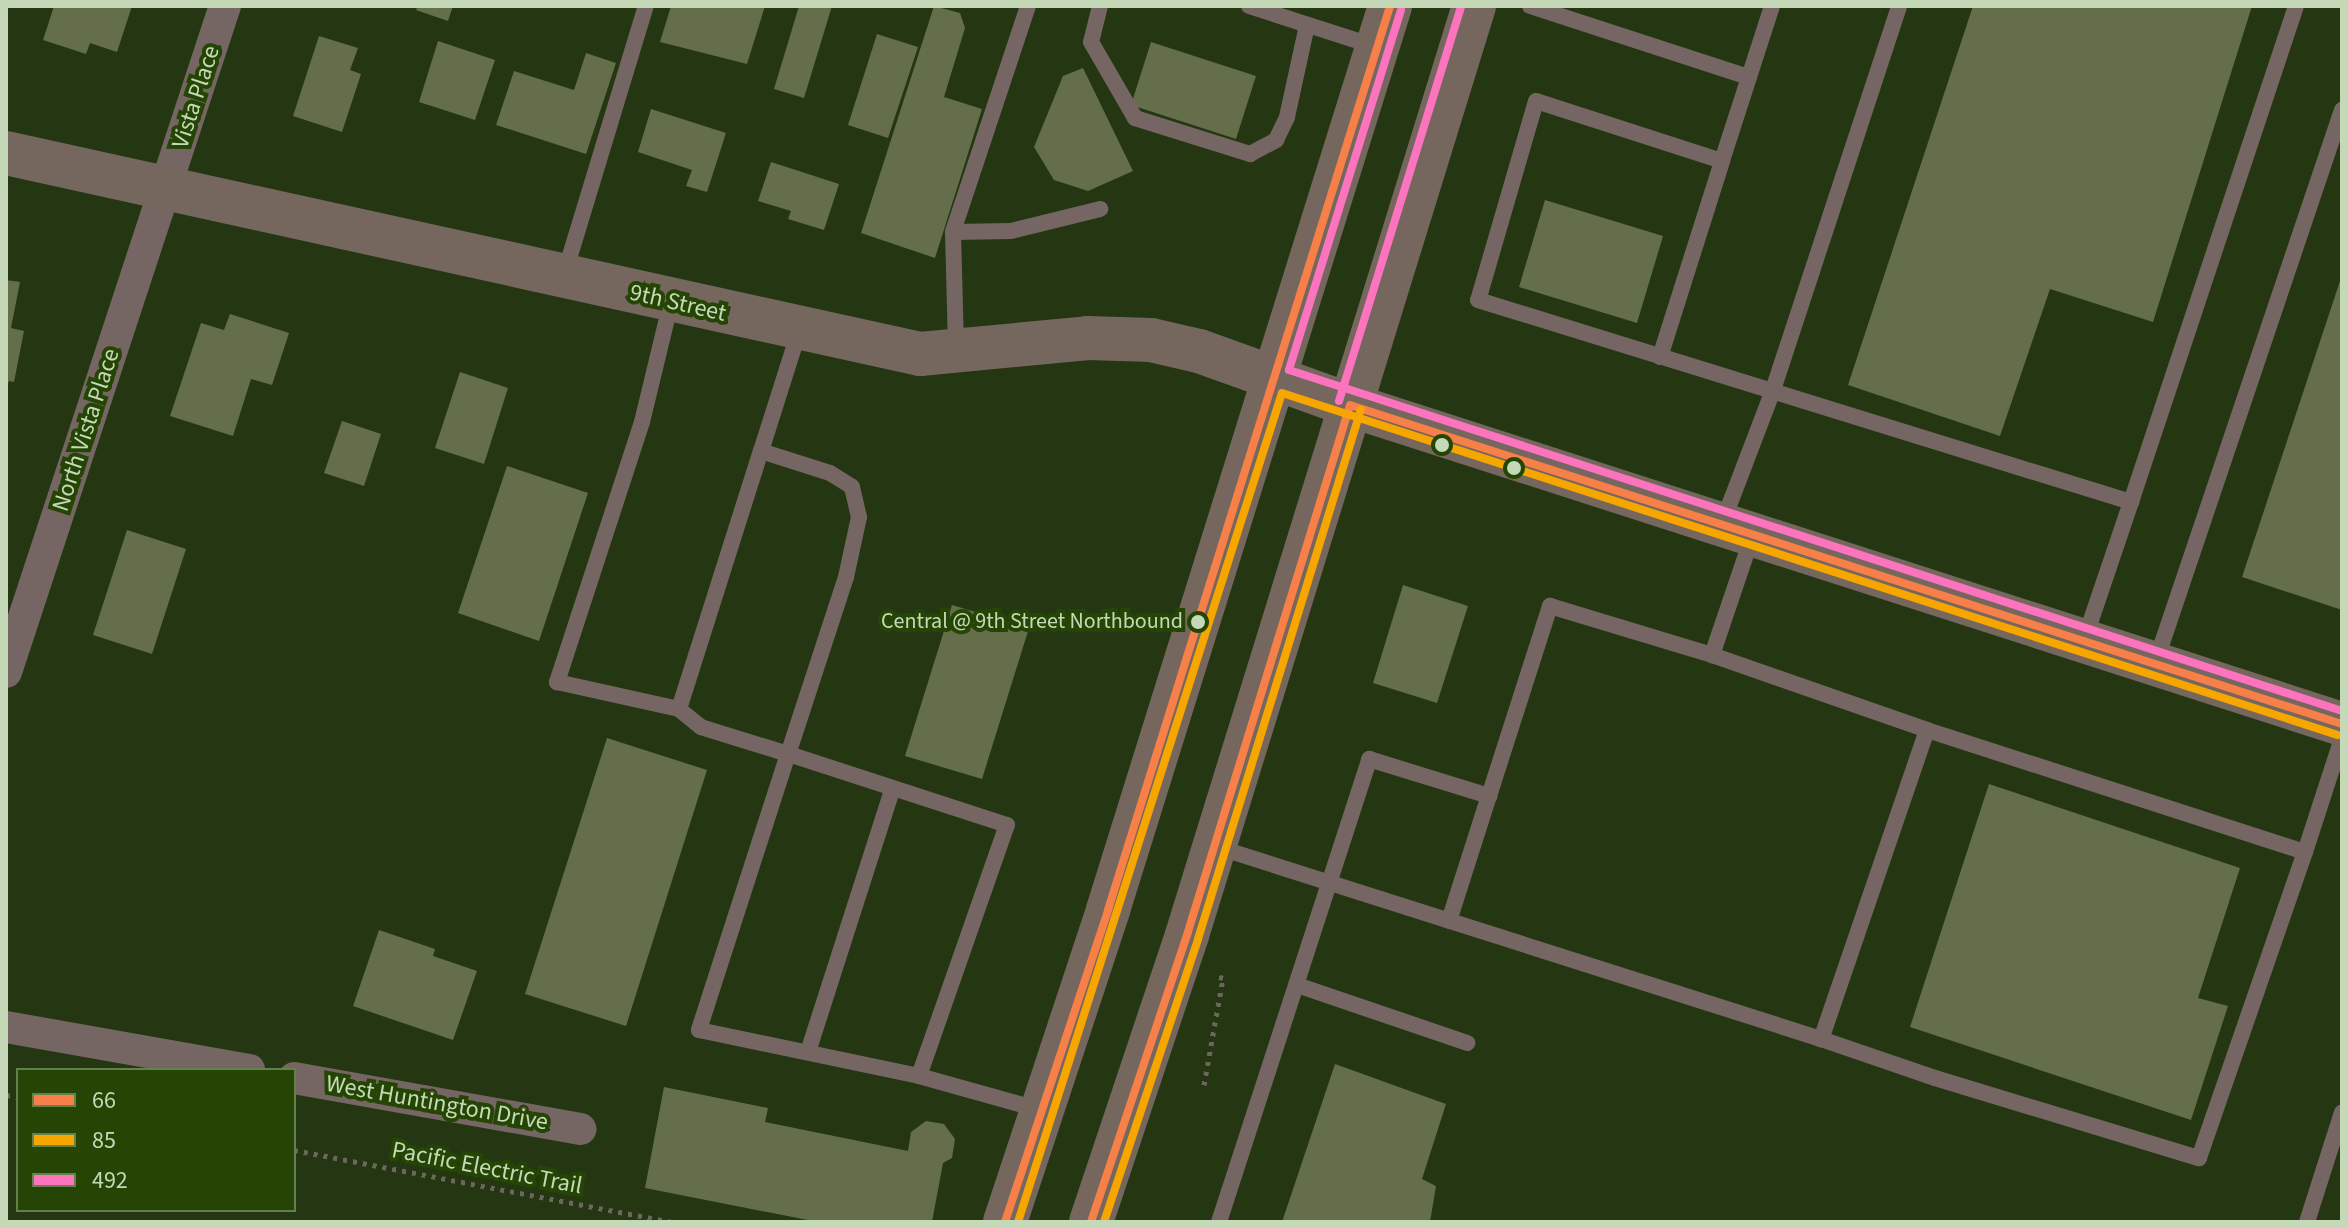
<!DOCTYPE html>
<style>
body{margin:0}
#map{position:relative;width:2348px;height:1228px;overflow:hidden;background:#243612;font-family:"Source Sans 3",sans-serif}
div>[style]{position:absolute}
.building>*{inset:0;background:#646e4b}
.path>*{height:5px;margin-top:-2.5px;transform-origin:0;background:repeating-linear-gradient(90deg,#6c665c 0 4px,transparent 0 10px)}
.lane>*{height:16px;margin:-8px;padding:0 8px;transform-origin:8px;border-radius:8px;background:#766663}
.street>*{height:32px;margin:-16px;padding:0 16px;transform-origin:16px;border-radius:16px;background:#766663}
.secondary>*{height:44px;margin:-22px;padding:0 22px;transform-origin:22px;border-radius:22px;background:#75665e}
.bus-1>*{height:8px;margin:-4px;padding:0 4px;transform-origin:4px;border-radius:4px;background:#f78048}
.bus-2>*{height:8px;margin:-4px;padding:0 4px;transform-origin:4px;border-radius:4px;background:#f7a600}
.bus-3>*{height:8px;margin:-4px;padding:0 4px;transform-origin:4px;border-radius:4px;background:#fc73be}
.dots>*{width:22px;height:22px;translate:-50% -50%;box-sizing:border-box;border:4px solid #244503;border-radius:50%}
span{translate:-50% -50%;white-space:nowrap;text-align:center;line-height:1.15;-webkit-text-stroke:8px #244503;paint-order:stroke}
.bus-label{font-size:22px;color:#c5d9b9}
.right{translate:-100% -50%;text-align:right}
.street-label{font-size:24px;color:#c5d9b9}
.frame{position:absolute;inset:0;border:8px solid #c5d9b9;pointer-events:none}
.legend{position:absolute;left:16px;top:1068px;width:280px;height:144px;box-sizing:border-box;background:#244503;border:2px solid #64804c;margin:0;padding:10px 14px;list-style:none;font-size:24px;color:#c5d9b9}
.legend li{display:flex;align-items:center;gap:16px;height:40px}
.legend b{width:40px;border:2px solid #64804c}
</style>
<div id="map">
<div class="building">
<i style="clip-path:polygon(54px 6px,132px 6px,117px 52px,90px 43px,86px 54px,43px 40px)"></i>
<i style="clip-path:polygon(418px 6px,453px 6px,448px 21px,416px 10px)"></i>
<i style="clip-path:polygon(671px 6px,765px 6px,747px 64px,660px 42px)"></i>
<i style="clip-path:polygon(799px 6px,832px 6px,804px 98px,774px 89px)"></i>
<i style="clip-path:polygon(934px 6px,960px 13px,965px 28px,944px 97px,982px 109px,935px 258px,861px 233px)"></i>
<i style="clip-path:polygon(1973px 6px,2252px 6px,2153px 322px,2050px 289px,2000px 436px,1848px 385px)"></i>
<i style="clip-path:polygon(877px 34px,918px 47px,888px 138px,848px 125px)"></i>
<i style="clip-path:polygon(319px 36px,358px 48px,350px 70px,361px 74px,342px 132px,293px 116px)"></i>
<i style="clip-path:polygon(438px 41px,495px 60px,475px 120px,419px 102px)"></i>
<i style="clip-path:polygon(1151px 42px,1256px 76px,1236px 139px,1131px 105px)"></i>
<i style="clip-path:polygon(586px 53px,616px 63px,586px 154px,496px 125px,514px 71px,574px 90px)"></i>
<i style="clip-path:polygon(1083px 68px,1133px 171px,1088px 191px,1054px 180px,1034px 147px,1063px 76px)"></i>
<i style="clip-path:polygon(651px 109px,726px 133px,707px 192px,686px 186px,692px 170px,638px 152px)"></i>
<i style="clip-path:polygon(771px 162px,839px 184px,824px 230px,788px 219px,791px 211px,758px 201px)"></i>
<i style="clip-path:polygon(1545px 200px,1663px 236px,1637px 323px,1519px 287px)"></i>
<i style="clip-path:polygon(2341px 278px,2342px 278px,2342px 610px,2242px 577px)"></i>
<i style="clip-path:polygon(6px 280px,20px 282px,11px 328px,24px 331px,14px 382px,9px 381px,7px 387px)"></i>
<i style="clip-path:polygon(230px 314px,289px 333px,272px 385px,251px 379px,233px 436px,170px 416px,201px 323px,224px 330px)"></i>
<i style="clip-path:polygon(460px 372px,508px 388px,484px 464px,435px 448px)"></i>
<i style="clip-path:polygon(342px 421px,381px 434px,364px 486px,324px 473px)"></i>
<i style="clip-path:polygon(507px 466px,588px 493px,539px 641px,458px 613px)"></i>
<i style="clip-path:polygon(127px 530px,186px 549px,152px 654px,93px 635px)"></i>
<i style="clip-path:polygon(1403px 585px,1468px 606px,1437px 703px,1373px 683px)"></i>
<i style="clip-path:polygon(952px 605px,1029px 628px,982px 779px,905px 756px)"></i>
<i style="clip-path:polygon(607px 738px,707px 770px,626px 1026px,525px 994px)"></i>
<i style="clip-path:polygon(1989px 784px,2240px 868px,2198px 998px,2228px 1006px,2191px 1120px,1910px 1027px)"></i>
<i style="clip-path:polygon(379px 930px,435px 949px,433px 956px,477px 971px,453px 1040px,353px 1006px)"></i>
<i style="clip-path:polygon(1335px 1064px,1446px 1104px,1422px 1179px,1436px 1186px,1430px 1222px,1282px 1222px)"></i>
<i style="clip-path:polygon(664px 1087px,768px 1108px,765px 1122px,908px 1151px,911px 1132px,926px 1121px,944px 1124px,955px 1139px,952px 1158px,943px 1163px,932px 1222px,818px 1222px,645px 1188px)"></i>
</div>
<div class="path">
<i style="left:1204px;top:1085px;width:109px;rotate:-79.9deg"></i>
<i style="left:1223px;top:978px;width:6px;rotate:-162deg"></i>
<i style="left:6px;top:1095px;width:12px;rotate:9deg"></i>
<i style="left:294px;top:1150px;width:386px;rotate:10.8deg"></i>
</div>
<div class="lane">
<i style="left:1028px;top:6px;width:238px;rotate:108.4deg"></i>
<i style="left:953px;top:232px;width:58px;rotate:-1deg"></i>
<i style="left:1011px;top:231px;width:92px;rotate:-13.9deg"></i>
<i style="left:1100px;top:6px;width:37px;rotate:104deg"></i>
<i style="left:1091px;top:42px;width:88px;rotate:59.9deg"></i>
<i style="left:1135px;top:118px;width:121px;rotate:17.4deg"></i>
<i style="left:1250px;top:154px;width:30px;rotate:-28deg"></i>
<i style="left:1276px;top:140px;width:25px;rotate:-64deg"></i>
<i style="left:1287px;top:117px;width:94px;rotate:-77.7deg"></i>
<i style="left:1249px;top:6px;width:134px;rotate:17.8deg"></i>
<i style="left:1530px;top:6px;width:230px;rotate:18deg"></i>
<i style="left:1772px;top:6px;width:163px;rotate:107.9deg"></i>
<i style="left:1722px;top:161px;width:195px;rotate:-162.1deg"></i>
<i style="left:1536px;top:101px;width:207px;rotate:106.2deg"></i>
<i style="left:1478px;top:300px;width:684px;rotate:17.19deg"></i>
<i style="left:2131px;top:502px;width:144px;rotate:108.7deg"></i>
<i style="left:953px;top:232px;width:118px;rotate:88.5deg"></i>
<i style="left:565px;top:272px;width:278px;rotate:-73.1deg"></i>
<i style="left:671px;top:302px;width:123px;rotate:103.6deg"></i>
<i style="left:642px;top:422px;width:274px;rotate:108.1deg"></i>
<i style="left:557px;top:682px;width:125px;rotate:12.5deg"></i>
<i style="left:1660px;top:357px;width:206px;rotate:-72.4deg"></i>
<i style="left:761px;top:451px;width:72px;rotate:17.7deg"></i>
<i style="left:830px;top:473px;width:26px;rotate:32deg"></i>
<i style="left:852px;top:487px;width:31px;rotate:77deg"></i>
<i style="left:859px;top:517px;width:61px;rotate:102.2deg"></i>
<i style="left:846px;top:577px;width:186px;rotate:108.1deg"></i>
<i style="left:788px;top:754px;width:290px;rotate:107.9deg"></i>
<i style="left:699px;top:1030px;width:225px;rotate:11.8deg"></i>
<i style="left:919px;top:1076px;width:266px;rotate:-70.7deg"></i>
<i style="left:1007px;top:825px;width:230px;rotate:-162deg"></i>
<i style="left:788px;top:754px;width:91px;rotate:-162.8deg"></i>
<i style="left:701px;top:727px;width:28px;rotate:-141deg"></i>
<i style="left:679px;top:709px;width:271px;rotate:-72.4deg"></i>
<i style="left:761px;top:451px;width:126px;rotate:-72.4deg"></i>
<i style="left:2131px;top:502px;width:523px;rotate:-71.6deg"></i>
<i style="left:1722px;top:524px;width:140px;rotate:-69.1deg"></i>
<i style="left:1772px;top:393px;width:407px;rotate:-71.8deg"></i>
<i style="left:1752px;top:537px;width:125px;rotate:108.7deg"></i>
<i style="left:1712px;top:655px;width:228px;rotate:19.2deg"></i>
<i style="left:1927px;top:730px;width:397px;rotate:17.9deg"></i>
<i style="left:2305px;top:852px;width:120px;rotate:-72deg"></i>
<i style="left:2156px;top:661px;width:582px;rotate:-71.35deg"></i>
<i style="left:1927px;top:730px;width:327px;rotate:108.9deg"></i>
<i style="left:1821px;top:1039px;width:120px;rotate:18.9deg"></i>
<i style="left:1935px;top:1078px;width:276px;rotate:16.9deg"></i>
<i style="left:2199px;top:1158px;width:324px;rotate:-70.9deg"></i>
<i style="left:1217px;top:847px;width:634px;rotate:17.63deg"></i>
<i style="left:1449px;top:921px;width:131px;rotate:-72.3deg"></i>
<i style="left:1297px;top:985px;width:180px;rotate:18.8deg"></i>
<i style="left:808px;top:1052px;width:277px;rotate:-72.2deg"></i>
<i style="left:919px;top:1076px;width:127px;rotate:15.6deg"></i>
<i style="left:1219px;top:1222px;width:487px;rotate:-72deg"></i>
<i style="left:1369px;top:759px;width:126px;rotate:17.1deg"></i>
<i style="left:1489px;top:796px;width:200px;rotate:-72.2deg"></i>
<i style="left:1550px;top:606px;width:169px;rotate:16.8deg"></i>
<i style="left:2307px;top:1222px;width:115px;rotate:-72.3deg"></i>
</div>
<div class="street">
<i style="left:6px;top:672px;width:701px;rotate:-71.8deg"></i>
<i style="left:6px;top:1027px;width:247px;rotate:10deg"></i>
<i style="left:294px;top:1078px;width:291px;rotate:10.1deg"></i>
</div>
<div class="secondary">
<i style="left:6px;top:153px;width:936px;rotate:12.4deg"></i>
<i style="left:920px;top:354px;width:169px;rotate:-5.4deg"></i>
<i style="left:1088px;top:338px;width:63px;rotate:1.8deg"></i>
<i style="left:1151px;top:340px;width:49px;rotate:12.9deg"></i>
<i style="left:1199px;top:351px;width:160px;rotate:19.7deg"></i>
<i style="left:1350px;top:405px;width:1042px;rotate:17.83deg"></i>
<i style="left:1005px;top:1222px;width:329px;rotate:-71.7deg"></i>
<i style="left:1108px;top:910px;width:947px;rotate:-72.67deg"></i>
<i style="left:1091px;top:1222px;width:303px;rotate:-71.5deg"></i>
<i style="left:1187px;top:935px;width:972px;rotate:-72.83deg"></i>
</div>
<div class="bus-1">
<i style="left:1005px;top:1222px;width:329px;rotate:-71.7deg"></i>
<i style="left:1108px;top:910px;width:947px;rotate:-72.67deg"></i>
<i style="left:1091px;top:1222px;width:303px;rotate:-71.5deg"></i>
<i style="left:1187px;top:935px;width:554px;rotate:-72.9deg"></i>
<i style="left:1350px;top:405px;width:1042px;rotate:17.83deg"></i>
</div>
<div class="bus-2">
<i style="left:1018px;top:1222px;width:870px;rotate:-72.34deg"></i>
<i style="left:1282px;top:393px;width:1110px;rotate:17.95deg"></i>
<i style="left:1104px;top:1222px;width:298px;rotate:-71.6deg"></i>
<i style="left:1198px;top:939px;width:554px;rotate:-72.9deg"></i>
</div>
<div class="bus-3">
<i style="left:1401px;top:10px;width:377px;rotate:107.3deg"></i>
<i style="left:1289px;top:370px;width:1107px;rotate:17.94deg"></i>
<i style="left:1339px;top:401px;width:413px;rotate:-72.8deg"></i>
</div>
<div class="dots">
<i style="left:1442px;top:445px;background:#c5d9b9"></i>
<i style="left:1514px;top:468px;background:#c5d9b9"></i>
<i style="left:1198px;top:622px;background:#c5d9b9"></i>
</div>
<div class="bus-label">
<span class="right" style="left:1183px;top:622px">Central @ 9th Street Northbound</span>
</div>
<div class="street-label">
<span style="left:196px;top:97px;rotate:-72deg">Vista Place</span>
<span style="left:678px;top:303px;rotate:13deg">9th Street</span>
<span style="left:86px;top:430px;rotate:-72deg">North Vista Place</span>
<span style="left:437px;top:1103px;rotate:10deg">West Huntington Drive</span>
<span style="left:487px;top:1168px;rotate:11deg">Pacific Electric Trail</span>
</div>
<div class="frame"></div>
<ul class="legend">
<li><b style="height:10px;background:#f78048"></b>66</li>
<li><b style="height:10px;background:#f7a600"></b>85</li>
<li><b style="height:10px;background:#fc73be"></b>492</li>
</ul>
</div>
